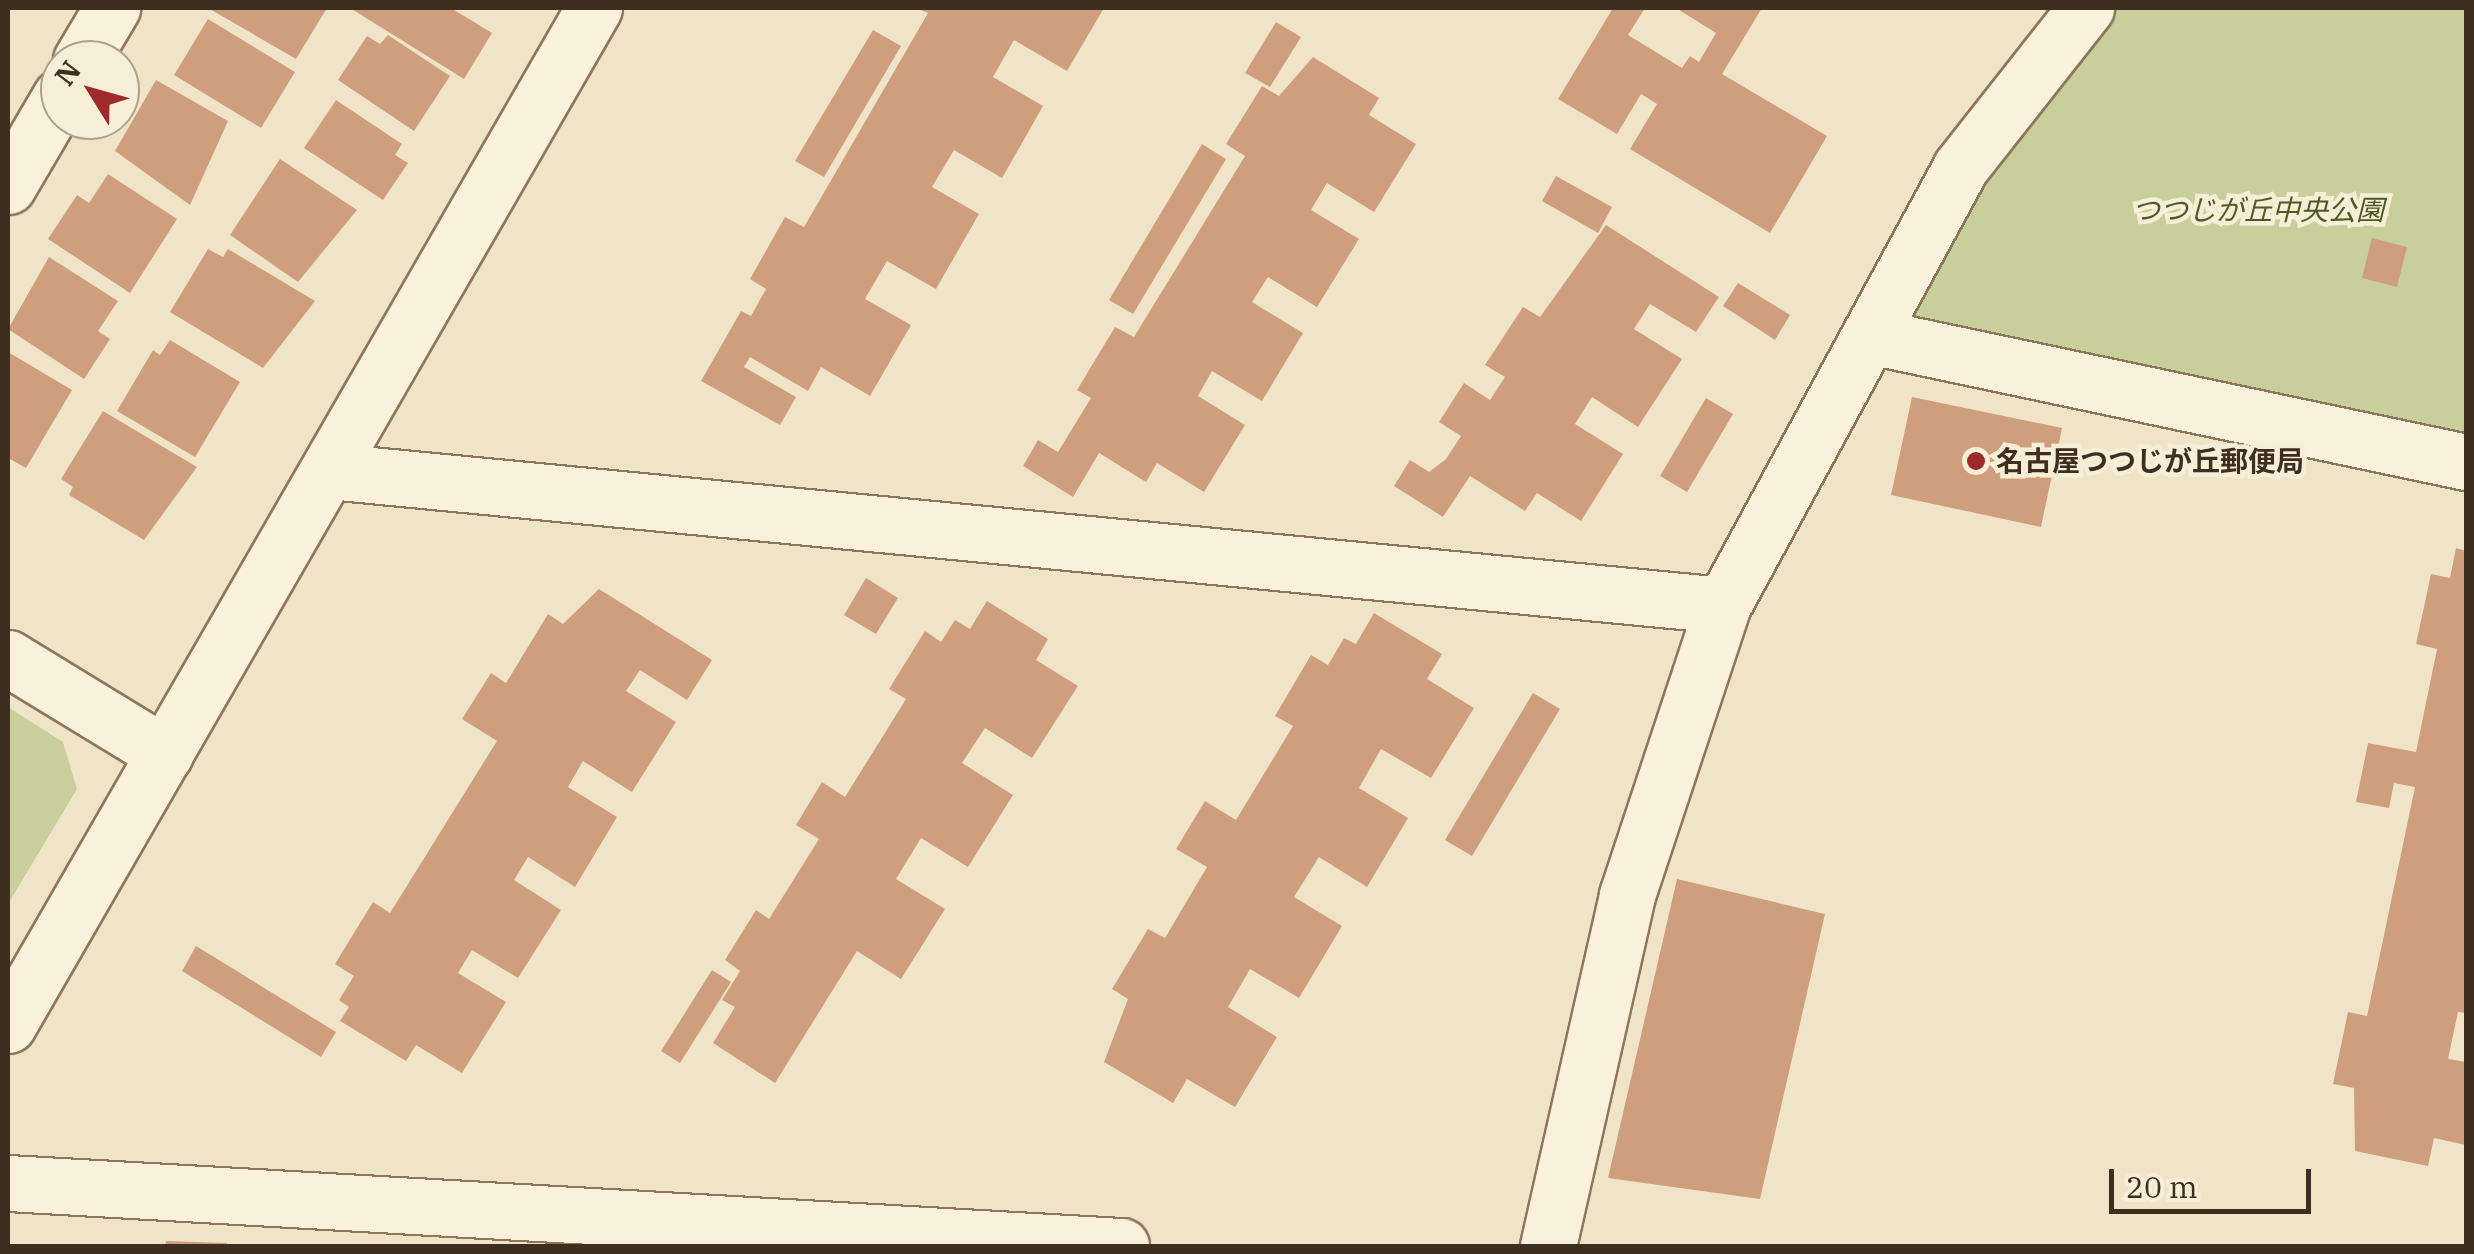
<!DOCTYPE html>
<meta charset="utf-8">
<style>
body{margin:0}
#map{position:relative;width:2474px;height:1254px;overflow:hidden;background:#f0e4c8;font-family:"IBM Plex Serif","Noto Sans JP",serif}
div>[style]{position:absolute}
.green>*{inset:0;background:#c9cf9b}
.building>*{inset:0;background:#cf9f7d}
.roads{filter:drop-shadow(2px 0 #8d765c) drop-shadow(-2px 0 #8d765c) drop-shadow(0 2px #8d765c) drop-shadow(0 -2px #8d765c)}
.street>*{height:55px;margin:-27.5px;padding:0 27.5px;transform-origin:27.5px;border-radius:27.5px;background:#faf1dc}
.secondary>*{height:55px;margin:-27.5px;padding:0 27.5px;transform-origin:27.5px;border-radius:27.5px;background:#faf1dc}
.dots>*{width:28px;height:28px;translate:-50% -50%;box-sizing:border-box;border:5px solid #f7eed8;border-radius:50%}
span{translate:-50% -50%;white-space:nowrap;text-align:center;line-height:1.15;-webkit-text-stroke:9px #f7eed8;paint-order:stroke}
.park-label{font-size:28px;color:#4d5a26;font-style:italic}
.poi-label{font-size:28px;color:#3d2e20;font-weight:700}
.left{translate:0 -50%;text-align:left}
.frame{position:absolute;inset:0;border:10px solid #3d2e20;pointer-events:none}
.north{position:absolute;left:40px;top:40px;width:100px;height:100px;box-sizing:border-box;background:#f7eed8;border:2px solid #ada18e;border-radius:50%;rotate:307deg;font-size:28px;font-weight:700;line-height:40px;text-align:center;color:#3d2e20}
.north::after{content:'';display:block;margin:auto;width:35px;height:45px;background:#9e2a2b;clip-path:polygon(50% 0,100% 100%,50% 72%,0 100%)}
.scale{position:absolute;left:2109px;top:1169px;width:202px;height:45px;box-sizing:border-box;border:5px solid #3d2e20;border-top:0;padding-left:12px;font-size:30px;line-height:35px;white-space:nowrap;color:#3d2e20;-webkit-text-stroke:8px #f7eed8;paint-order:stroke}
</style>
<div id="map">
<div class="green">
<i style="clip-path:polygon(2115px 8px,2466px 8px,2466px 462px,1870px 336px)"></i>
<i style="clip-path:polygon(8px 707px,63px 742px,77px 789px,8px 904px)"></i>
</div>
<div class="building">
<i style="clip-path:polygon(208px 8px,327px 8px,296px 59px)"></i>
<i style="clip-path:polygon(350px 8px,451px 8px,492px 33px,464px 79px)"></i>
<i style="clip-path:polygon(917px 8px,1104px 8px,1067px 71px,1014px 40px,993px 77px,1043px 106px,1002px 178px,954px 150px,932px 187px,979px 214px,936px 289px,887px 261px,865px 299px,911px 325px,870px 396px,821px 367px,808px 391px,750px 357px,744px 367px,796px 397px,780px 425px,701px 381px,741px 311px,751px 316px,766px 289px,750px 279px,785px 217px,804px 227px,928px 13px)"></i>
<i style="clip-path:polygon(1613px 8px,1645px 8px,1628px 35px,1682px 68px,1690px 56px,1699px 62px,1716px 33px,1676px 8px,1762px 8px,1722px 74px,1827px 136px,1770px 233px,1630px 149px,1657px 104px,1641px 94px,1617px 134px,1558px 99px)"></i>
<i style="clip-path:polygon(208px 19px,295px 72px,261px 128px,174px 75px)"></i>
<i style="clip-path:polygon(1276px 22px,1301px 37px,1270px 87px,1245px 73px)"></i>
<i style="clip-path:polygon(873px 30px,901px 46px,824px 177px,795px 161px)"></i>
<i style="clip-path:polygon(388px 35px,450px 76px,414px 131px,338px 80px,367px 36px,380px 44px)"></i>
<i style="clip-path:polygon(1313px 57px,1379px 98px,1369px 115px,1416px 144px,1374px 212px,1327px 183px,1311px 210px,1359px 239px,1317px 307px,1268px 277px,1252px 302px,1303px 333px,1262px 401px,1212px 371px,1198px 396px,1245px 425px,1204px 492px,1157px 463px,1146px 482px,1099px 453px,1073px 497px,1023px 466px,1038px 440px,1058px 452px,1091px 398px,1077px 390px,1115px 327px,1134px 337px,1245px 156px,1226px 144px,1262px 86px,1279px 96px)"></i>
<i style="clip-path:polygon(156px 80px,228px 121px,190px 205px,115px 151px)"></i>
<i style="clip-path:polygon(336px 100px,402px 144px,395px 155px,408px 163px,383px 200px,304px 148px)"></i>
<i style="clip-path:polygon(1202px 144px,1226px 159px,1133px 314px,1109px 300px)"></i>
<i style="clip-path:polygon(280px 159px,357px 210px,298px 282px,230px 235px)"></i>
<i style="clip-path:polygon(108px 174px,177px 219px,130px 293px,48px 239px,77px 195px,89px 203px)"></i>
<i style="clip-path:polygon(1556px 176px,1612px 207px,1598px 233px,1542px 201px)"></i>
<i style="clip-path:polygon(1606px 225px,1719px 297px,1696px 332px,1650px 304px,1634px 329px,1682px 359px,1638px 427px,1592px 397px,1575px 424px,1623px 454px,1581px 521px,1537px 493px,1525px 511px,1470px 476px,1443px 517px,1394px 486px,1410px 460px,1429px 472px,1446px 459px,1461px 436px,1439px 422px,1464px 383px,1490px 400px,1505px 377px,1485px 365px,1523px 307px,1540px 317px)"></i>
<i style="clip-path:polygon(2372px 238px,2407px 247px,2397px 287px,2362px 278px)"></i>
<i style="clip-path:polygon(208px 249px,223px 257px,228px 249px,315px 301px,263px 368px,170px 312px)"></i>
<i style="clip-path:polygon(49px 257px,118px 301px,98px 331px,110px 339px,84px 379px,8px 329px)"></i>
<i style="clip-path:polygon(1738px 283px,1790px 315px,1775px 340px,1723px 306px)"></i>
<i style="clip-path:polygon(170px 340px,240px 382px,195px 457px,117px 411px,153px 350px,160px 355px)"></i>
<i style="clip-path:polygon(8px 352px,72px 390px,26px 468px,8px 458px)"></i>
<i style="clip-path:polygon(1912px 397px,2062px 428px,2041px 527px,1891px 495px)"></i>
<i style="clip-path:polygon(1706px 398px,1733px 414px,1687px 492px,1660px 476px)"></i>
<i style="clip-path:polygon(103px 411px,197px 467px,144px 540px,69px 495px,73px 487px,61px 479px)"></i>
<i style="clip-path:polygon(2456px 548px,2466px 551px,2466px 1013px,2458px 1012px,2448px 1059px,2466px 1062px,2466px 1145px,2434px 1138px,2428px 1166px,2355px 1151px,2354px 1088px,2333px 1084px,2348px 1012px,2367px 1016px,2415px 787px,2394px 783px,2389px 808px,2356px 802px,2368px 743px,2416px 752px,2437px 649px,2416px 644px,2431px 574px,2450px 578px)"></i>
<i style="clip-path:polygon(866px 578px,898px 598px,876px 634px,844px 615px)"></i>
<i style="clip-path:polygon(599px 589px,712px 660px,687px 700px,640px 670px,626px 691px,676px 722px,632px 792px,583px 761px,568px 787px,617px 817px,575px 887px,528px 857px,514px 880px,561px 910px,518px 978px,472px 950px,458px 973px,506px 1002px,462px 1073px,416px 1045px,406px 1061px,340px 1021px,349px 1007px,339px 1000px,354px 976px,335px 964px,373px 902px,390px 913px,497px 741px,462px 719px,491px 673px,506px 683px,548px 614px,563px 624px)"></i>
<i style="clip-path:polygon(987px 601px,1048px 639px,1036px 660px,1078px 686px,1032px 758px,985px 728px,962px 763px,1013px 795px,968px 867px,921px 838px,896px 879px,945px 909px,901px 979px,857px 951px,775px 1083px,713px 1043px,735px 1007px,722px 1000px,740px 971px,725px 960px,756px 910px,769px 919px,819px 839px,796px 825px,822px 782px,845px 797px,906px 699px,889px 689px,925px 631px,941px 642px,955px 620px,970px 629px)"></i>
<i style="clip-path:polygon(1374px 613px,1442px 654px,1427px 679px,1474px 708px,1431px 778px,1381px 749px,1359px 788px,1408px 818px,1367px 887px,1319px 857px,1294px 897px,1342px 926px,1299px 998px,1250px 969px,1228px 1007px,1277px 1037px,1235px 1107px,1187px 1079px,1173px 1103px,1104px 1062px,1128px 999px,1112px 989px,1148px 929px,1165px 938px,1207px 867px,1176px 849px,1205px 801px,1236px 820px,1293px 726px,1275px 716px,1311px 655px,1328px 665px,1344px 638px,1356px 644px)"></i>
<i style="clip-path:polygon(1533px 693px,1560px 709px,1472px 856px,1445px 840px)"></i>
<i style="clip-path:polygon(1677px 879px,1825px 914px,1760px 1199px,1608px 1178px)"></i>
<i style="clip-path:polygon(196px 946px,336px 1032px,321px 1057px,182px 971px)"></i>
<i style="clip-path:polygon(712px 970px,731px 982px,680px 1063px,661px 1051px)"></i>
<i style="clip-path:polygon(166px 1241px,227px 1243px,227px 1246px,165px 1246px)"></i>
</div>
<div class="roads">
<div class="street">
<i style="left:81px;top:60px;width:61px;rotate:-59.2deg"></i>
<i style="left:8px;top:186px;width:103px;rotate:-59.7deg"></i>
<i style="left:1870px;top:336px;width:609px;rotate:11.94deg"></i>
<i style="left:329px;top:471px;width:1400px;rotate:5.49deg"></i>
<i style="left:8px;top:658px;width:184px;rotate:31.4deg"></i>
<i style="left:8px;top:1025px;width:1174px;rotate:-60.05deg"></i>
<i style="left:8px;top:1183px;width:1115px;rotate:3.24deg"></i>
</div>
<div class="secondary">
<i style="left:1548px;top:1246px;width:360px;rotate:-77.3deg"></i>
<i style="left:1627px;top:895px;width:305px;rotate:-71.7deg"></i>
<i style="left:1723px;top:605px;width:497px;rotate:-61.5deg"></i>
<i style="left:1960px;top:168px;width:204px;rotate:-51.8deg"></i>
</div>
</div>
<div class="dots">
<i style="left:1976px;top:461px;background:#9e2a2b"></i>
</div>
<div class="park-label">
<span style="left:2258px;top:210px">つつじが丘中央公園</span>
</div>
<div class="poi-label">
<span class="left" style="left:1996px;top:461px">名古屋つつじが丘郵便局</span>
</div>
<div class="frame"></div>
<div class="north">N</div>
<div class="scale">20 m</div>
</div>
